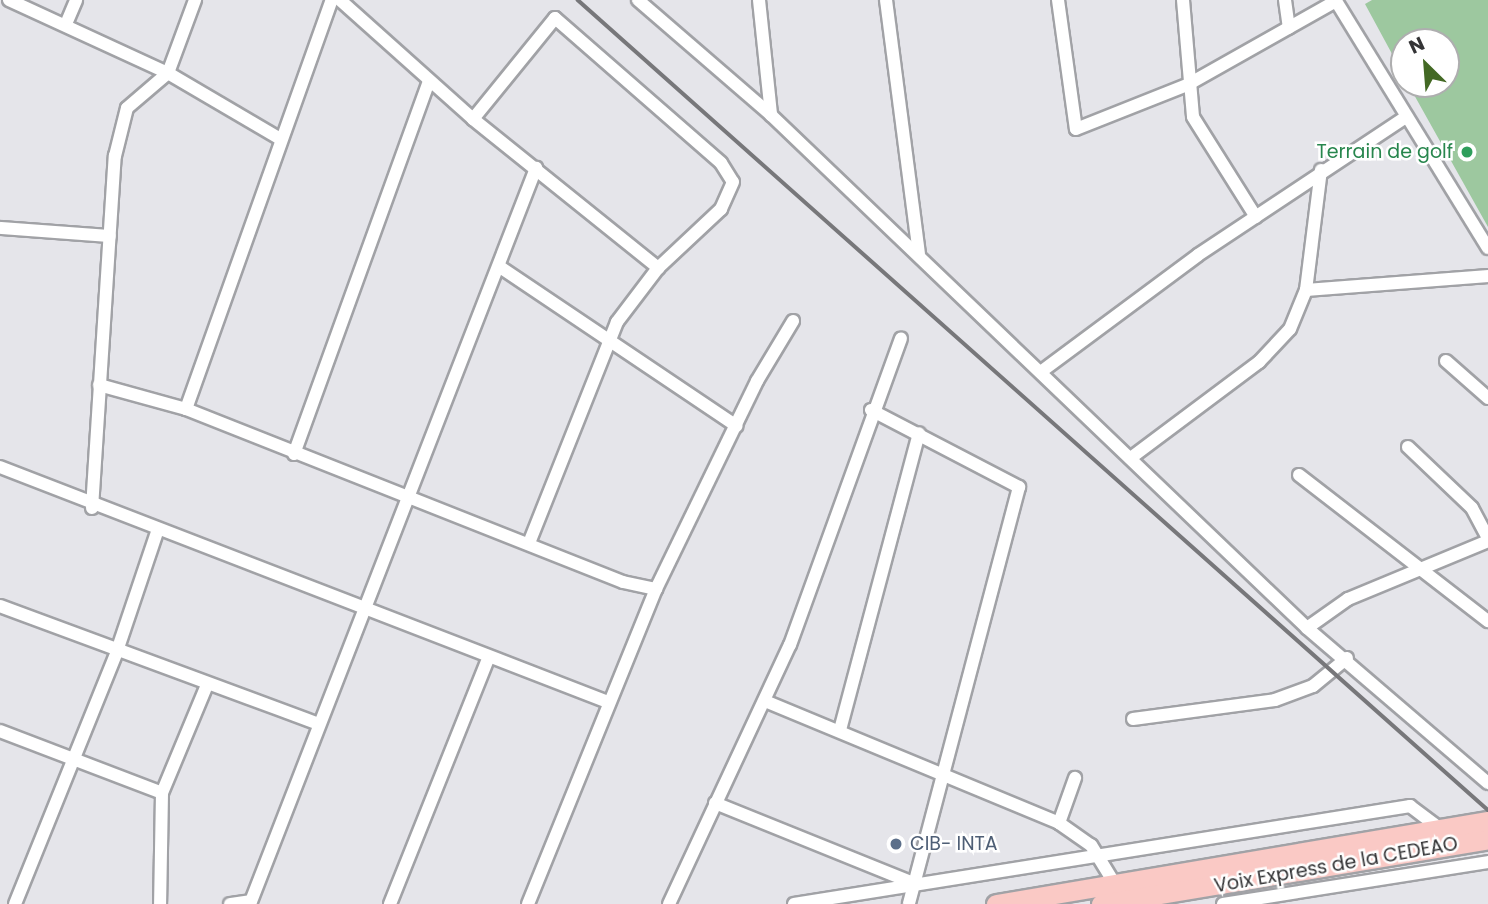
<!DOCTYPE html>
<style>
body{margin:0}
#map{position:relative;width:1488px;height:904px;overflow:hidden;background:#e5e5ea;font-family:Poppins,sans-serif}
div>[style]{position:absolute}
.green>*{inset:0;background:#9dc89f}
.roads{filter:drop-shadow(2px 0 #a1a2a6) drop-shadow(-2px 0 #a1a2a6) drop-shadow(0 2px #a1a2a6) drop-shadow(0 -2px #a1a2a6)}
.street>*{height:12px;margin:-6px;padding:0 6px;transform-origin:6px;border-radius:6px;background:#fff}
.primary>*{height:19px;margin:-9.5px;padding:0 9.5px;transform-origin:9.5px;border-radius:9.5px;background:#fac9c5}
.rail>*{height:3.5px;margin:-1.75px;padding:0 1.75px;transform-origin:1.75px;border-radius:1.75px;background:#77777a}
.dots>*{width:19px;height:19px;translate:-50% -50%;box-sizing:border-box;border:4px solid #fff;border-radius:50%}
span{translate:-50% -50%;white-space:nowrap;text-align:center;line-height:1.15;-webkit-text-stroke:5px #fff;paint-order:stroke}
.leisure-label{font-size:19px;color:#27864d}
.right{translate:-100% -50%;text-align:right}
.service-label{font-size:19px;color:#4e5e75}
.left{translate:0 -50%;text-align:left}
.street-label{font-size:19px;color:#343436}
.north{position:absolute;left:1390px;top:28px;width:70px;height:70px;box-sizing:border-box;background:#fff;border:2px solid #aeaeaf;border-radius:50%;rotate:335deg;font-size:19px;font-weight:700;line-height:28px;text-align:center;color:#343436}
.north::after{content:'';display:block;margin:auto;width:24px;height:32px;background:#436924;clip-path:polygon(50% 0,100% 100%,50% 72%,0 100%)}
</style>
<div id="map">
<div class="green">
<i style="clip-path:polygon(1372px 0,1488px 0,1488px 227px,1408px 84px,1446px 84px,1446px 42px,1404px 42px,1404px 76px,1365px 4px)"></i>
</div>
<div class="roads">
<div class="street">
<i style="left:9px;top:0;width:175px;rotate:24.7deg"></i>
<i style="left:168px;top:73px;width:129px;rotate:30.4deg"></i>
<i style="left:340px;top:0;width:178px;rotate:41.8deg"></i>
<i style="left:473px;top:119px;width:238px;rotate:38.8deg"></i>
<i style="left:638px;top:0;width:176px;rotate:40.8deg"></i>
<i style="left:771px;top:115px;width:742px;rotate:43.74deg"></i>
<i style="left:1307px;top:628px;width:238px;rotate:40.6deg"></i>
<i style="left:759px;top:0;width:116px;rotate:84deg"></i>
<i style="left:886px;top:0;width:256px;rotate:82.6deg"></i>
<i style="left:1058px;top:0;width:130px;rotate:82.1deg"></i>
<i style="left:1076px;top:129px;width:119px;rotate:-21.6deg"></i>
<i style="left:1187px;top:85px;width:171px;rotate:-29.4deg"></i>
<i style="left:1336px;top:1px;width:290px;rotate:58.4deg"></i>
<i style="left:1183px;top:0;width:117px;rotate:85.1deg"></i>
<i style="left:1193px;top:117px;width:118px;rotate:57.8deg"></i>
<i style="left:1285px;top:0;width:28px;rotate:82deg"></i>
<i style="left:66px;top:24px;width:26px;rotate:-67deg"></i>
<i style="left:473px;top:119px;width:130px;rotate:-50.9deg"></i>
<i style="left:555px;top:18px;width:220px;rotate:41.1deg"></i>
<i style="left:721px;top:163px;width:22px;rotate:58deg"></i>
<i style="left:733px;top:182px;width:30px;rotate:114deg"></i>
<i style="left:721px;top:209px;width:86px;rotate:136.9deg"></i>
<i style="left:658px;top:268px;width:68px;rotate:127.2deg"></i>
<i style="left:617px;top:322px;width:238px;rotate:111.7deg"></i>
<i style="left:0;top:228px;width:110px;rotate:4.2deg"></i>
<i style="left:500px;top:267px;width:285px;rotate:33.9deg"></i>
<i style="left:1306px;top:290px;width:183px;rotate:-4.4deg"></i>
<i style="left:1446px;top:361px;width:56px;rotate:41.4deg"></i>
<i style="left:1042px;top:371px;width:194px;rotate:-36.6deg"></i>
<i style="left:1198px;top:255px;width:250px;rotate:-33.6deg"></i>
<i style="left:99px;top:385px;width:90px;rotate:15.4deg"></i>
<i style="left:186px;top:409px;width:470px;rotate:21.6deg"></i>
<i style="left:623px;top:582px;width:34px;rotate:12deg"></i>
<i style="left:186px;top:409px;width:434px;rotate:-70.4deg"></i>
<i style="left:871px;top:410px;width:167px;rotate:27.5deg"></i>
<i style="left:1019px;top:487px;width:431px;rotate:104.8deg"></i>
<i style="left:1408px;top:447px;width:88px;rotate:43.6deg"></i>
<i style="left:1472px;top:508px;width:34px;rotate:62deg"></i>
<i style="left:294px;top:454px;width:397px;rotate:-70.1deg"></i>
<i style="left:1132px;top:457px;width:159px;rotate:-36.8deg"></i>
<i style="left:1259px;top:362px;width:45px;rotate:-46.8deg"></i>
<i style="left:1290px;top:329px;width:42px;rotate:-67.7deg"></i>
<i style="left:1306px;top:290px;width:121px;rotate:-82.9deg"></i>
<i style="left:0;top:467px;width:652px;rotate:21.13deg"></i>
<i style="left:1299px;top:475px;width:239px;rotate:37.7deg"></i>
<i style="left:92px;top:508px;width:353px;rotate:-86.3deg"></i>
<i style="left:115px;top:156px;width:49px;rotate:-76deg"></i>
<i style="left:127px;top:108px;width:54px;rotate:-40.5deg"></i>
<i style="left:168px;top:73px;width:78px;rotate:-69.7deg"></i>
<i style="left:0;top:606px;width:338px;rotate:20.3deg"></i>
<i style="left:1307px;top:628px;width:50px;rotate:-35.3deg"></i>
<i style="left:1348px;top:599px;width:152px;rotate:-22.5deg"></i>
<i style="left:765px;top:701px;width:318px;rotate:22.5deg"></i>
<i style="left:1059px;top:823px;width:39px;rotate:35deg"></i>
<i style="left:1091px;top:845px;width:48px;rotate:58.6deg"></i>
<i style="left:1133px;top:719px;width:143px;rotate:-7.6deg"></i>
<i style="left:1275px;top:700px;width:40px;rotate:-20.2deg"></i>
<i style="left:1313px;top:686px;width:44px;rotate:-39.5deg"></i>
<i style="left:840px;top:730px;width:307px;rotate:-75.1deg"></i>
<i style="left:0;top:731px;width:173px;rotate:20.9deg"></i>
<i style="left:162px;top:793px;width:111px;rotate:91deg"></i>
<i style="left:162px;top:793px;width:117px;rotate:-67.4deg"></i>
<i style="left:715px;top:803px;width:214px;rotate:22deg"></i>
<i style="left:1059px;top:823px;width:48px;rotate:-70.4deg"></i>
<i style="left:15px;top:904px;width:273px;rotate:-68deg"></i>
<i style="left:117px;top:651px;width:126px;rotate:-71.4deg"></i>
<i style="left:230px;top:904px;width:21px;rotate:-8deg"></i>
<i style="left:250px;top:904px;width:790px;rotate:-68.76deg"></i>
<i style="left:390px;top:904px;width:266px;rotate:-68.2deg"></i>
<i style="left:528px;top:904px;width:340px;rotate:-67.9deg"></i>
<i style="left:656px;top:589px;width:231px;rotate:-64.1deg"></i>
<i style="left:757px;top:381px;width:70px;rotate:-59deg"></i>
<i style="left:669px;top:904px;width:286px;rotate:-65deg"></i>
<i style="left:790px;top:645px;width:326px;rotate:-70.1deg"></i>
<i style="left:794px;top:904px;width:624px;rotate:-9.04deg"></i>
<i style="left:1410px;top:806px;width:36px;rotate:37deg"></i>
<i style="left:1223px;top:904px;width:268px;rotate:-9deg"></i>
</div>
<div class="primary">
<i style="left:996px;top:904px;width:499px;rotate:-9.6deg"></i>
<i style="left:1101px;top:904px;width:392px;rotate:-9.5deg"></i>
</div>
</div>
<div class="rail">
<i style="left:578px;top:0;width:1218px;rotate:41.67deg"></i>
</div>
<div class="dots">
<i style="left:1467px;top:152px;background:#2e9e5b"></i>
<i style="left:896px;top:844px;background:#5c6f8a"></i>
</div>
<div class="leisure-label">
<span class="right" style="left:1453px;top:152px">Terrain de golf</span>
</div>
<div class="service-label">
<span class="left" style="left:910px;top:844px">CIB- INTA</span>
</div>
<div class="street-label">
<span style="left:1336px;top:865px;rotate:-10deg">Voix Express de la CEDEAO</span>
</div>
<div class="north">N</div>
</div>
